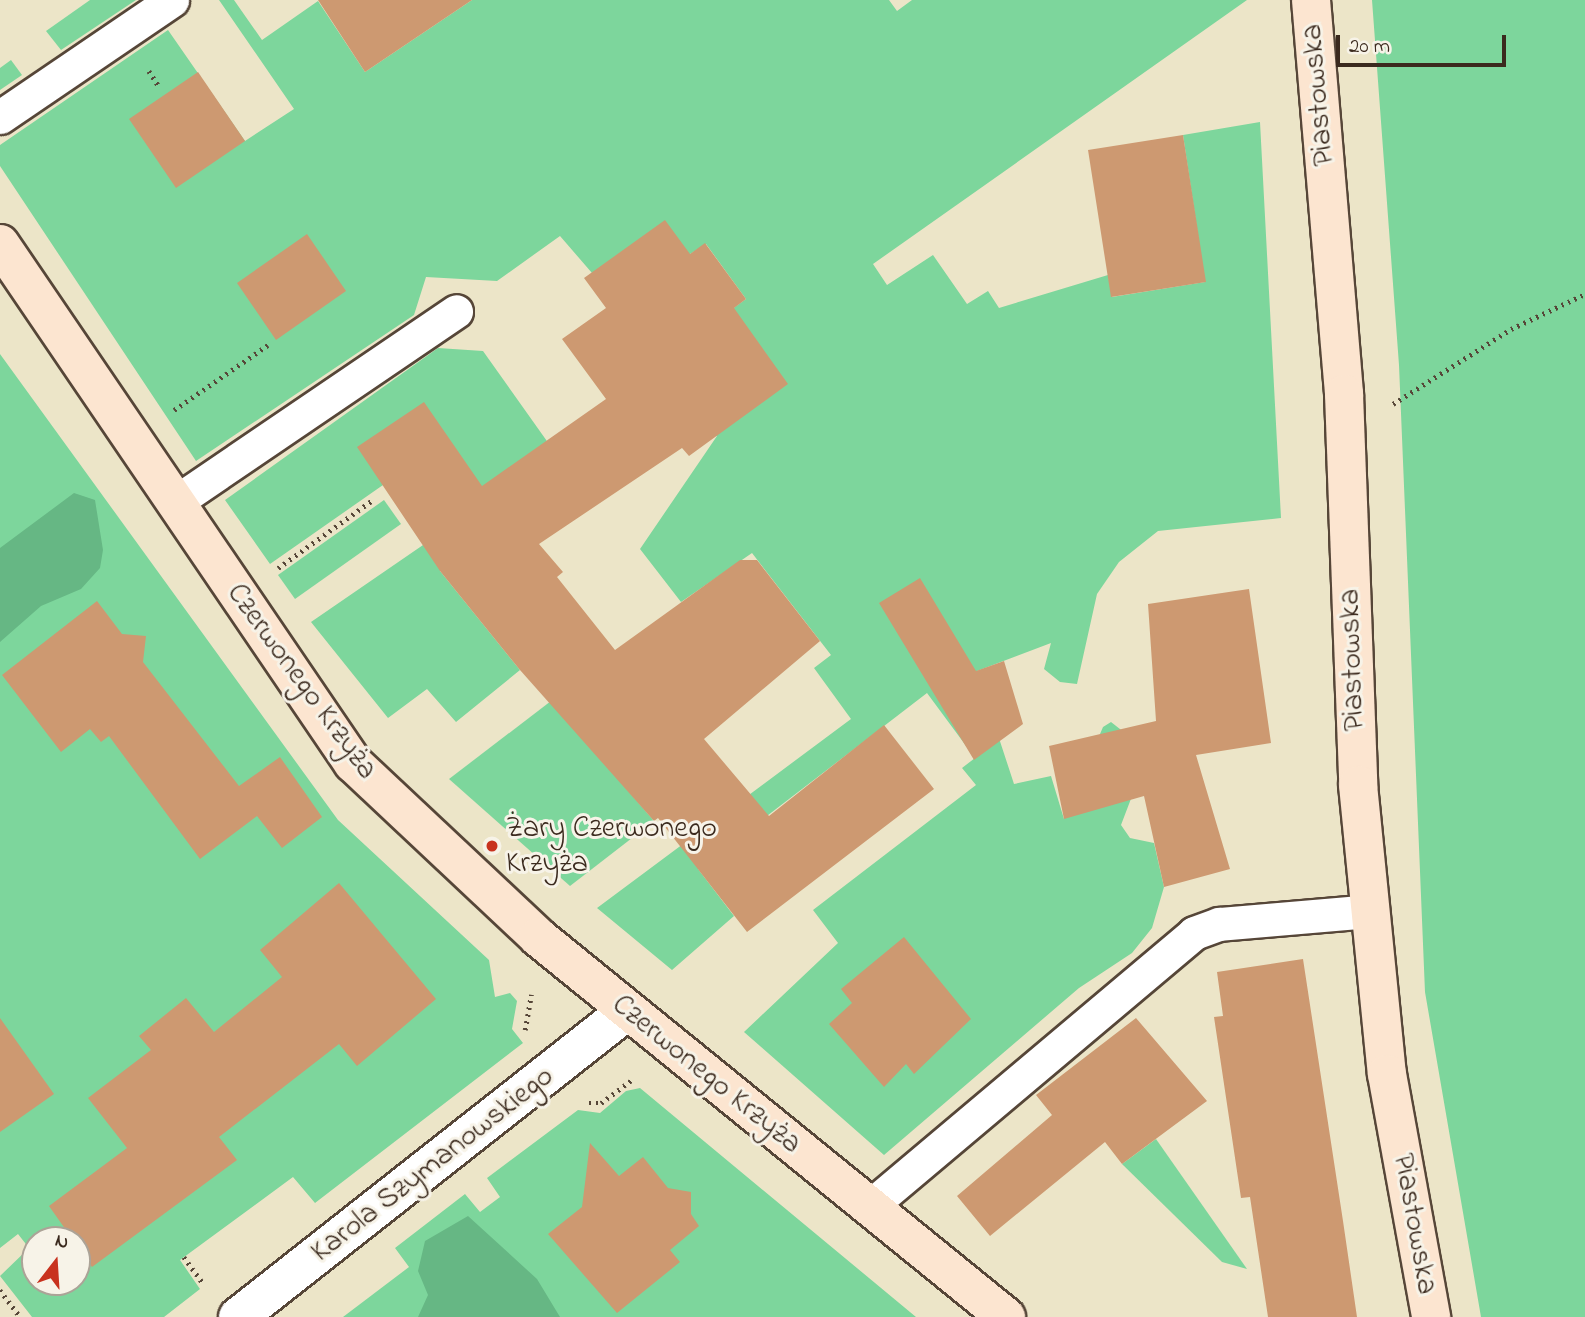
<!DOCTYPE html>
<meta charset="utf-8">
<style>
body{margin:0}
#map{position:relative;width:1585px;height:1317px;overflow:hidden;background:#ece5c8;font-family:"Indie Flower",sans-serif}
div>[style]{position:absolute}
.green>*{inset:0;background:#7dd69c}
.forest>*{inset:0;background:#66b784}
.building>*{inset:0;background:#cd9971}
.path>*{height:4.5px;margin-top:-2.25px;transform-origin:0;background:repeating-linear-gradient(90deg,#564638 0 2px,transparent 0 7px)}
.roads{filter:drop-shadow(2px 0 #564638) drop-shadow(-2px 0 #564638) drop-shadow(0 2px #564638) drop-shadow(0 -2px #564638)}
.lane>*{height:33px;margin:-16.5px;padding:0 16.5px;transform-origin:16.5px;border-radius:16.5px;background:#fff}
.street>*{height:38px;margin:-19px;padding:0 19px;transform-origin:19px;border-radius:19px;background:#fff}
.secondary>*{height:38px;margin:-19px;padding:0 19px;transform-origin:19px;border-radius:19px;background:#fce5d0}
.dots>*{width:19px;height:19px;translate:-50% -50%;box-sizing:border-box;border:4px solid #f7f3e8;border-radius:50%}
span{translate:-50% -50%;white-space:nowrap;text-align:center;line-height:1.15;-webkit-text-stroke:6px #f7f3e8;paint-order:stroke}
.street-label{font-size:30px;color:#3b2a1e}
.poi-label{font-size:30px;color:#3b2a1e}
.left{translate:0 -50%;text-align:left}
.north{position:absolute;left:21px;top:1226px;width:70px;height:70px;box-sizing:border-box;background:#f7f3e8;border:2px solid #aca397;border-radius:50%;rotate:17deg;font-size:19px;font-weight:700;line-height:28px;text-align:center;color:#3b2a1e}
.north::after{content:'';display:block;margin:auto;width:24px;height:32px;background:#c8321e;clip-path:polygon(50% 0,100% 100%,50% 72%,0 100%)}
.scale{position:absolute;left:1336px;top:35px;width:170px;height:32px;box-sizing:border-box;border:4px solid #3b2a1e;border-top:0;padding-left:9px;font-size:21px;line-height:24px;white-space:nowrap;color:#3b2a1e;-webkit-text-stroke:5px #f7f3e8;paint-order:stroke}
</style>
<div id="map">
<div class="green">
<i style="clip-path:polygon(90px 0,136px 0,61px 50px,46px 31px)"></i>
<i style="clip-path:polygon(219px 0,234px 0,262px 40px,318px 1px,365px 72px,472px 0,889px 0,897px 11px,912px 0,1247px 0,873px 264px,887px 285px,933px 255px,967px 304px,988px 291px,999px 308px,1108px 275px,1112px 297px,1205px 282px,1183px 135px,1260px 122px,1281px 518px,1158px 531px,1119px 562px,1097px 594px,1077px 684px,1060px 682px,1044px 669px,1051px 643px,977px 671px,1014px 784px,1051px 776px,1064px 819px,1103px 727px,1111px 722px,1125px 733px,1137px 783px,1121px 825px,1130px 838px,1154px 843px,1164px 887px,1152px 928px,1132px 953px,1079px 988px,884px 1155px,744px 1032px,838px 943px,813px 910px,976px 785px,962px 768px,975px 758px,927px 693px,698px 869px,734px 916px,672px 970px,597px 908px,851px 719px,814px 668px,831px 655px,752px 553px,681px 602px,640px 549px,717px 436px,607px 400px,746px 299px,706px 244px,690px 254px,592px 273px,560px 236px,497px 281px,426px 277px,414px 315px,196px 461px,0 166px,0 145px,168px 30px,245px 141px,294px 109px)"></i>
<i style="clip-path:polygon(1372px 0,1585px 0,1585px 1317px,1481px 1317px,1425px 992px,1399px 365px)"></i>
<i style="clip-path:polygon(11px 60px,22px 75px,0 90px,0 68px)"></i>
<i style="clip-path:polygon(438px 348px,483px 351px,571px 475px,440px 571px,520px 670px,456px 722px,427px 689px,388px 718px,311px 622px,490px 499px,383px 485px,270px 564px,225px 500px)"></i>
<i style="clip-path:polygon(evenodd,0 354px,338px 820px,489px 960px,495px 997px,510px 993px,517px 1001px,512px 1029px,523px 1043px,315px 1203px,293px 1177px,180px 1260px,200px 1289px,164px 1317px,32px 1317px,0 1276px,29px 1248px,18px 1234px,0 1248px,0 354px,35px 1240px,77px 1240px,77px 1282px,35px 1282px,35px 1240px)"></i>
<i style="clip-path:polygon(384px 500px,401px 524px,295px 599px,278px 575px)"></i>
<i style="clip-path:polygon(551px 701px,654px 821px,570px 886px,449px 779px)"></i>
<i style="clip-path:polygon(640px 1088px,916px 1317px,343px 1317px,409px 1267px,395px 1248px,465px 1194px,480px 1212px,500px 1197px,487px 1178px,578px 1110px,600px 1113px,626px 1091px)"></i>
<i style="clip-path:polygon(1156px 1139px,1247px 1269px,1222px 1262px,1122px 1164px)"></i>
</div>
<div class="forest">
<i style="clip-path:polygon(74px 493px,95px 500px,103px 550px,100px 568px,81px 589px,41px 606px,0 642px,0 548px)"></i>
<i style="clip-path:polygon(468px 1216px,537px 1279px,560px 1317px,418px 1317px,428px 1295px,418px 1271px,425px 1241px)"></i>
</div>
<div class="building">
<i style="clip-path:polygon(318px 0,472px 0,365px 72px)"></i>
<i style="clip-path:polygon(198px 72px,245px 141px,176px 188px,129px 119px)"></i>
<i style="clip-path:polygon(1183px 135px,1206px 282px,1111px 297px,1088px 150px)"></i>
<i style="clip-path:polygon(665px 220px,690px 254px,705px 243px,746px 299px,734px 308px,788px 384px,689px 456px,682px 448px,539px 544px,563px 572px,557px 577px,615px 650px,740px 560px,757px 560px,820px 641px,704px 739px,769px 816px,884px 725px,934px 789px,747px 932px,658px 818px,654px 821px,520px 670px,440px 571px,357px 447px,424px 402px,482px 486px,606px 399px,562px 339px,606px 308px,584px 278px)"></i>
<i style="clip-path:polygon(307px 234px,346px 291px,276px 340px,237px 283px)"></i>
<i style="clip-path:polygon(920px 578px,976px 671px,1004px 661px,1023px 724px,974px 760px,879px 603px)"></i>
<i style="clip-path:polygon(1249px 589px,1271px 743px,1196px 755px,1230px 869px,1164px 887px,1144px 796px,1064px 819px,1049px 746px,1156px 721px,1148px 604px)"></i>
<i style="clip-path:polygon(97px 601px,122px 634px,146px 636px,143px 662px,239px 786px,280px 757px,322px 817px,282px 848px,257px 816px,200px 859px,109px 736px,101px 742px,90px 729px,61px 752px,2px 675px)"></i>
<i style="clip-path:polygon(339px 883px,436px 999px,357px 1066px,339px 1044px,219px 1137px,237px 1160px,92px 1267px,49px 1206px,127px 1148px,88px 1098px,151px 1050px,139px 1036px,186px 998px,214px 1032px,282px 977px,260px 950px)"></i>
<i style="clip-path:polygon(904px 937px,971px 1019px,914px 1074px,906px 1064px,884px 1087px,829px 1024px,852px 1003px,841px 989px)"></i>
<i style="clip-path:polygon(1303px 959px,1343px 1221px,1357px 1317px,1268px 1317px,1250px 1197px,1241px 1198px,1214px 1017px,1223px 1016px,1217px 972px)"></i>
<i style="clip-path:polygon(0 1018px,54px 1094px,0 1132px)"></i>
<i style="clip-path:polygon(1136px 1018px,1207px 1101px,1122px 1164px,1105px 1142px,990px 1236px,957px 1196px,1052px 1115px,1036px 1095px)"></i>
<i style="clip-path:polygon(590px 1143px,619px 1176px,643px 1157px,668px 1188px,691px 1192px,691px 1214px,699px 1226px,670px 1250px,680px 1262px,617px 1313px,548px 1234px,582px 1207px)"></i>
</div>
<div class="path">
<i style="left:149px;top:71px;width:17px;rotate:57deg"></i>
<i style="left:1393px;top:404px;width:140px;rotate:-32.4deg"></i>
<i style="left:1511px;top:329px;width:82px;rotate:-25.3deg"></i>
<i style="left:174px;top:410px;width:114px;rotate:-34.7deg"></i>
<i style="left:278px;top:568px;width:118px;rotate:-35.7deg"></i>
<i style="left:525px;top:1030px;width:36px;rotate:-80deg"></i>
<i style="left:589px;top:1103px;width:12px"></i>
<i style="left:601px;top:1103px;width:40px;rotate:-37deg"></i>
<i style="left:184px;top:1257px;width:32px;rotate:54deg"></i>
<i style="left:0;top:1290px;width:34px;rotate:53deg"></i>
</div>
<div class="roads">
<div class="lane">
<i style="left:0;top:117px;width:208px;rotate:-34.2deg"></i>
<i style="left:174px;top:503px;width:341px;rotate:-34.2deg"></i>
<i style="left:869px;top:1207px;width:425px;rotate:-40.1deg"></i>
<i style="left:1194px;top:933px;width:27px;rotate:-20deg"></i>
<i style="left:1219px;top:924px;width:152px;rotate:-4.9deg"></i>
</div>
<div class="street">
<i style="left:238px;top:1317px;width:495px;rotate:-38.2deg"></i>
</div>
<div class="secondary">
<i style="left:1311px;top:0;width:395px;rotate:85.2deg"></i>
<i style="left:1344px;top:394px;width:391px;rotate:87.9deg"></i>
<i style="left:1358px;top:785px;width:290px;rotate:84.3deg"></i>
<i style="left:1387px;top:1074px;width:247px;rotate:79.7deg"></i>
<i style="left:0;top:244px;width:628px;rotate:55.78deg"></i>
<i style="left:353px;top:763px;width:254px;rotate:43.2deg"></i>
<i style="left:538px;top:937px;width:603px;rotate:39.08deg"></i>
</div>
</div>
<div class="dots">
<i style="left:492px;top:846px;background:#c8321e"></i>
</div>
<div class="street-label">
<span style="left:1319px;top:95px;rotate:-95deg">Piastowska</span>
<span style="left:1353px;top:660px;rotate:-92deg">Piastowska</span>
<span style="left:301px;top:682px;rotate:54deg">Czerwonego Krzyża</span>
<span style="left:706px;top:1075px;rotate:39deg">Czerwonego Krzyża</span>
<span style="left:433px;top:1165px;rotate:-38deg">Karola Szymanowskiego</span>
<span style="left:1414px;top:1224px;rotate:80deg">Piastowska</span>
</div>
<div class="poi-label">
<span class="left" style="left:506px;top:846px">Żary Czerwonego<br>Krzyża</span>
</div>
<div class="north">N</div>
<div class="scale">20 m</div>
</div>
